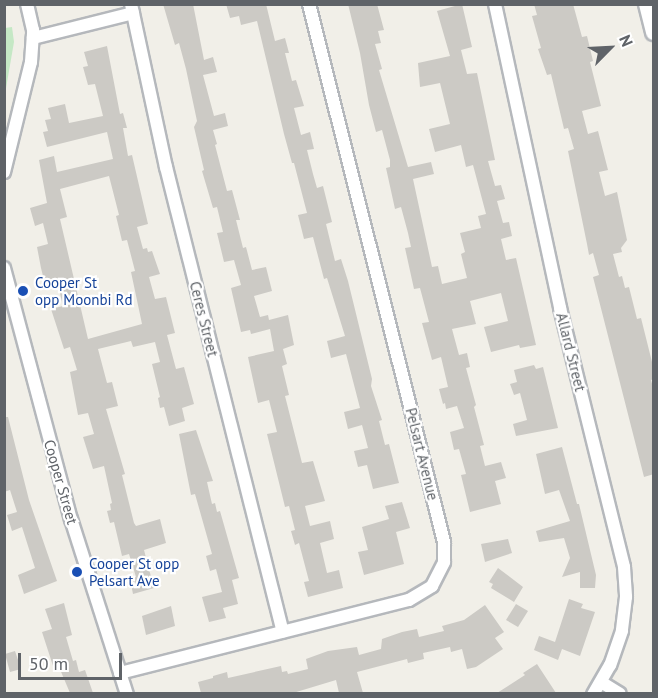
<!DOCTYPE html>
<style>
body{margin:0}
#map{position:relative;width:658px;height:698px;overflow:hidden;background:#f1efe8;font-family:"PT Sans",sans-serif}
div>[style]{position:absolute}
.green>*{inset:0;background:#c5e8c5}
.building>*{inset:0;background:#cccac5}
.roads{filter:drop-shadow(2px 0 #b5b8bc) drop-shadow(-2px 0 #b5b8bc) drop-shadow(0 2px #b5b8bc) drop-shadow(0 -2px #b5b8bc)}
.street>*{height:12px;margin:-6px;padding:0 6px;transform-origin:6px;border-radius:6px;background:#fff}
.secondary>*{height:16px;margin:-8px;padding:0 8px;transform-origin:8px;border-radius:8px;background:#fff}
.dots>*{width:16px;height:16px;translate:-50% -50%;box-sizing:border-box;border:3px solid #fff;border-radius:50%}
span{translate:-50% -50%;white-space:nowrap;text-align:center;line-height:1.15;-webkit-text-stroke:4.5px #fff;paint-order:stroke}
.transit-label{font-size:15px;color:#164399}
.left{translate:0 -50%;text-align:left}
.street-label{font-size:15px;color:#5f6368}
.frame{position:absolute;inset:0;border:6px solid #5f6368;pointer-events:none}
.north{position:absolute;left:580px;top:18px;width:60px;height:60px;-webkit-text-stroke:4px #fff;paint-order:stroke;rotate:66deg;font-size:16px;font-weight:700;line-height:24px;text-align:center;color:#5f6368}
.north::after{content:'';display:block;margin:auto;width:21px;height:27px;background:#5f6368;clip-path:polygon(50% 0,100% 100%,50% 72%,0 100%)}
.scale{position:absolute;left:18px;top:653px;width:104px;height:27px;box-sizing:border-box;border:3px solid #5f6368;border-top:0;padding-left:8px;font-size:18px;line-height:21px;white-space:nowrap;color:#5f6368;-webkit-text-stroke:4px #fff;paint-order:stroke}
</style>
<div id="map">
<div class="green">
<i style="clip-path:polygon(12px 27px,14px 42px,5px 94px,5px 28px)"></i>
</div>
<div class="building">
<i style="clip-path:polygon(163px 4px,193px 4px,204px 60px,213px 57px,217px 72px,203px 75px,214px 116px,225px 113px,228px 126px,213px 130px,217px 144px,215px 145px,227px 191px,232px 190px,240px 220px,236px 220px,243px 248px,246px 247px,252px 270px,266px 267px,272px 291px,254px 296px,260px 317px,268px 315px,269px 320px,288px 315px,294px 345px,283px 349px,287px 364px,282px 366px,289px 395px,285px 396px,302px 463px,313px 461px,325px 501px,305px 506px,310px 526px,330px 521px,334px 539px,320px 543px,327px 573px,339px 570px,343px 588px,308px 597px,304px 582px,309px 581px,299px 543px,295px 545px,291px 531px,295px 530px,289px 506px,285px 507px,267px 434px,277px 432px,269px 400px,258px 403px,248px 357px,274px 351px,270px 329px,251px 334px,250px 330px,241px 332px,231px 288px,241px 285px,234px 260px,224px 262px,217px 233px,223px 232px,217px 207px,213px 208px,202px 171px,204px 170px,194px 127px,197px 121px,186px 69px,179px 43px,175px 45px)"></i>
<i style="clip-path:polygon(226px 4px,266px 4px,275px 41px,285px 38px,289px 53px,285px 53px,292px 81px,296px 80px,304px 106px,294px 108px,301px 135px,310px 132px,314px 149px,307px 150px,313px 174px,317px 188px,323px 186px,332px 222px,326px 224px,335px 261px,341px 259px,348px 281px,372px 379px,371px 386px,382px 420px,379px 421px,385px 445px,389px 444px,399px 483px,373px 489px,367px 465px,358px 467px,354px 451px,368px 448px,362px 425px,348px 429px,344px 412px,360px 408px,346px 354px,331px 358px,327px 341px,345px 336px,327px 278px,324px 279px,313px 237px,304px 239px,298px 215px,307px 213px,294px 163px,292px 163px,284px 134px,257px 21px,241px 25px,239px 16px,230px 18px)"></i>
<i style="clip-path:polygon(348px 4px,377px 4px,384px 30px,378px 31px,381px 43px,375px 44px,382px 69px,379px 70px,408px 167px,431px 162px,434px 174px,413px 179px,432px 267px,438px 266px,442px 284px,467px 278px,461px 254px,465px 252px,460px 233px,481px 228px,478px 216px,486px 214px,473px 165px,466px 167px,461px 145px,435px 152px,429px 129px,450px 124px,440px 83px,420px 87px,418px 63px,450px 56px,437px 11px,462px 4px,472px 47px,461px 50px,467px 74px,477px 73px,495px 160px,488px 161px,495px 186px,501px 185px,505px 199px,497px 201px,503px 223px,509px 222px,512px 236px,501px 239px,506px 260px,516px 258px,536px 345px,520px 348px,519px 345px,491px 352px,484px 327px,508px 321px,501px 293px,470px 301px,476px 324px,452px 329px,459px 355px,467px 353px,470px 367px,466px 368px,476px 405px,474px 407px,484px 445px,480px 446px,485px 466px,501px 462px,506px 478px,495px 481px,501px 504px,470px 512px,461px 475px,466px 474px,459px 449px,454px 450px,450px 432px,464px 428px,457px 406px,446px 409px,445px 403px,443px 404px,439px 389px,448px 387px,441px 357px,432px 360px,422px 323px,429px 322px,420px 288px,414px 289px,405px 248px,411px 247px,408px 233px,401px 207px,395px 209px,386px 168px,390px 167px,390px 160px,382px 130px,376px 132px,369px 105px,360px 53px)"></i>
<i style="clip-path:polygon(534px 4px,573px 4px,582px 37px,587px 36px,593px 61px,590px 62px,601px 106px,582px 111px,588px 134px,598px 131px,608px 170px,599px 172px,605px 196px,617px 192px,627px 240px,621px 248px,622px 252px,613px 254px,619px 277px,622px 276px,625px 288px,629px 287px,637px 319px,641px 318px,654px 370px,654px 379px,651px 380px,654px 391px,654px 474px,644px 477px,593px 277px,599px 275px,593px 253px,589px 255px,587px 244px,568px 151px,574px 149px,568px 128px,564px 129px,551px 74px,547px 75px,538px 49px,541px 48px,532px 16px,537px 15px)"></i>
<i style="clip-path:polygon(evenodd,107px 46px,120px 114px,123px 113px,127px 128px,123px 128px,128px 156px,132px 155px,148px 224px,137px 227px,143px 249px,147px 248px,148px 252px,152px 251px,160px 274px,149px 277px,155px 299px,166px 297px,175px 333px,167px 335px,176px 369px,184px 367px,194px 404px,182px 408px,185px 421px,169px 426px,164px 407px,160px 408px,158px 398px,160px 397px,152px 364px,160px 362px,155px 342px,133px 347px,131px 341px,98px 349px,107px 383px,112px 382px,118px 406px,106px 409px,125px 474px,122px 475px,134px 523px,136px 526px,160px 519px,166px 543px,144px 550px,154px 588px,133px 594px,130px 579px,136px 577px,129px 554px,122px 556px,114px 522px,110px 523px,107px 511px,111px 510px,110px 504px,112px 503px,104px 466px,93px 469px,83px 437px,94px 434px,88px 413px,78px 415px,70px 372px,77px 370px,70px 347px,64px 349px,51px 309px,63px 306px,57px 281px,45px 284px,41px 268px,37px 247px,48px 244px,43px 223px,35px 226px,30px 208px,47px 203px,39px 160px,54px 156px,57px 172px,113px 159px,107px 132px,47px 147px,43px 132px,48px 131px,45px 120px,51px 119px,48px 108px,65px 104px,69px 123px,103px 116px,95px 84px,88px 85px,83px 67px,88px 66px,84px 52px,107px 46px,109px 176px,119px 215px,116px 216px,122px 241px,127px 240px,135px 271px,131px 272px,142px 324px,88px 339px,60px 219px,67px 217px,60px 189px,109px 176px)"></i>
<i style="clip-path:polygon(534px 365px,536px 369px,543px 367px,558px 428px,516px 436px,513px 424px,527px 420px,520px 393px,514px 395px,510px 384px,517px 382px,514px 370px)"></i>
<i style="clip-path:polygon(4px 417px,8px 417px,29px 500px,57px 581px,24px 594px,18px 575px,35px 568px,22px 527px,12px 531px,7px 515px,17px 512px,10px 490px,4px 492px)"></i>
<i style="clip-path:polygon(196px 430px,213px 481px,207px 482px,212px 504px,215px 503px,217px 512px,220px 511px,239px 578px,232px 580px,238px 604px,223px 608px,226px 618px,209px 622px,202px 597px,222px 592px,216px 569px,210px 571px,206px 556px,212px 554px,195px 494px,191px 495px,179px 434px)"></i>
<i style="clip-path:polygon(562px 447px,577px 504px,579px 504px,596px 575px,595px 588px,580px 588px,580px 572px,562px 577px,570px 558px,564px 538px,539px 542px,536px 531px,570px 521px,559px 490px,545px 494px,536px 454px)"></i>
<i style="clip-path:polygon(402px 502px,410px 528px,396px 532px,404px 564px,364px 575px,358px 552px,368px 550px,362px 527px,389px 519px,385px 506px)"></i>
<i style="clip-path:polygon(508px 539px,512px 553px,485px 562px,481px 544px)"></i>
<i style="clip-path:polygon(498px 568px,523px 587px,514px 602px,491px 588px,493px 584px,489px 582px)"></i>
<i style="clip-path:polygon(569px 599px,583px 604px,581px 608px,595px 612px,580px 656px,562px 649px,558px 660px,534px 650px,539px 636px,555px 642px)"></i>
<i style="clip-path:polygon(64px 603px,72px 635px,66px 637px,73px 661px,76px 660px,79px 672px,85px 670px,93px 693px,70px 693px,59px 667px,54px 669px,42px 632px,52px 629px,45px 609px)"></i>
<i style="clip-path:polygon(516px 604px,528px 611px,518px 627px,506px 620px)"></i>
<i style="clip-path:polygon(485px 605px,504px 632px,495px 638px,503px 649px,476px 667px,467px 669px,462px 649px,451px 652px,450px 647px,423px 653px,424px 659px,408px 663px,407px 659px,357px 672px,363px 693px,339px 693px,336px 680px,293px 693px,201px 693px,198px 682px,213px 678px,213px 676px,227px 672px,228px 678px,281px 666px,282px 672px,287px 671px,288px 674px,308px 669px,306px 659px,328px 651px,357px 647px,359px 655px,381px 649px,382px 639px,402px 632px,417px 629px,419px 637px,444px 631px,442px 626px,464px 620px)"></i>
<i style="clip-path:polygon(171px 606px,175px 626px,146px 635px,142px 616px)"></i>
<i style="clip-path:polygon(15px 651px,21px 669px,10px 672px,5px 654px)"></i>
<i style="clip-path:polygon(537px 664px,556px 693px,497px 693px,525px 675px,523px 673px)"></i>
</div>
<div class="roads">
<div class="street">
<i style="left:131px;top:4px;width:167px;rotate:77.9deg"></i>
<i style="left:166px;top:167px;width:479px;rotate:75.9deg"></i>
<i style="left:495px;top:4px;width:311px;rotate:77.9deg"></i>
<i style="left:560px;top:308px;width:267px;rotate:76.1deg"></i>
<i style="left:624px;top:567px;width:30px;rotate:86deg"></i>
<i style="left:626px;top:597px;width:34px;rotate:97deg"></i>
<i style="left:622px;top:631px;width:36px;rotate:109deg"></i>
<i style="left:610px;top:665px;width:34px;rotate:120deg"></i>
<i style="left:33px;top:38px;width:103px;rotate:-14deg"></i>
<i style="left:4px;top:172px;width:113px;rotate:-76.2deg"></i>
<i style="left:31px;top:62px;width:32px;rotate:-86deg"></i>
<i style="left:33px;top:30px;width:27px;rotate:-103deg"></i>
<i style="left:4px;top:268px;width:260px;rotate:75.1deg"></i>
<i style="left:71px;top:519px;width:184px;rotate:72.3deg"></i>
<i style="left:120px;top:673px;width:298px;rotate:-14.2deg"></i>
<i style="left:409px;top:600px;width:27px;rotate:-31deg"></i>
<i style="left:432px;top:586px;width:27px;rotate:-63deg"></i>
<i style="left:444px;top:562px;width:20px;rotate:-90deg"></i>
<i style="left:444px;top:542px;width:555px;rotate:-104.09deg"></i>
<i style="left:601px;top:682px;width:22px;rotate:32deg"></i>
</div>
<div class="secondary">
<i style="left:647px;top:4px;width:29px;rotate:76deg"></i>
</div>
</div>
<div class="dots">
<i style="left:23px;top:291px;background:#1a4fb4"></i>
<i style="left:77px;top:572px;background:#1a4fb4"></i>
</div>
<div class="transit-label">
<span class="left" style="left:35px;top:291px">Cooper St<br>opp Moonbi Rd</span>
<span class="left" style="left:89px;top:572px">Cooper St opp<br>Pelsart Ave</span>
</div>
<div class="street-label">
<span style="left:204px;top:319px;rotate:76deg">Ceres Street</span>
<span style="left:571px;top:352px;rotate:76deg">Allard Street</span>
<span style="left:422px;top:454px;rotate:76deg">Pelsart Avenue</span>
<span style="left:61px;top:482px;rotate:74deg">Cooper Street</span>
</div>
<div class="frame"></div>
<div class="north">N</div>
<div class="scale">50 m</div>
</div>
